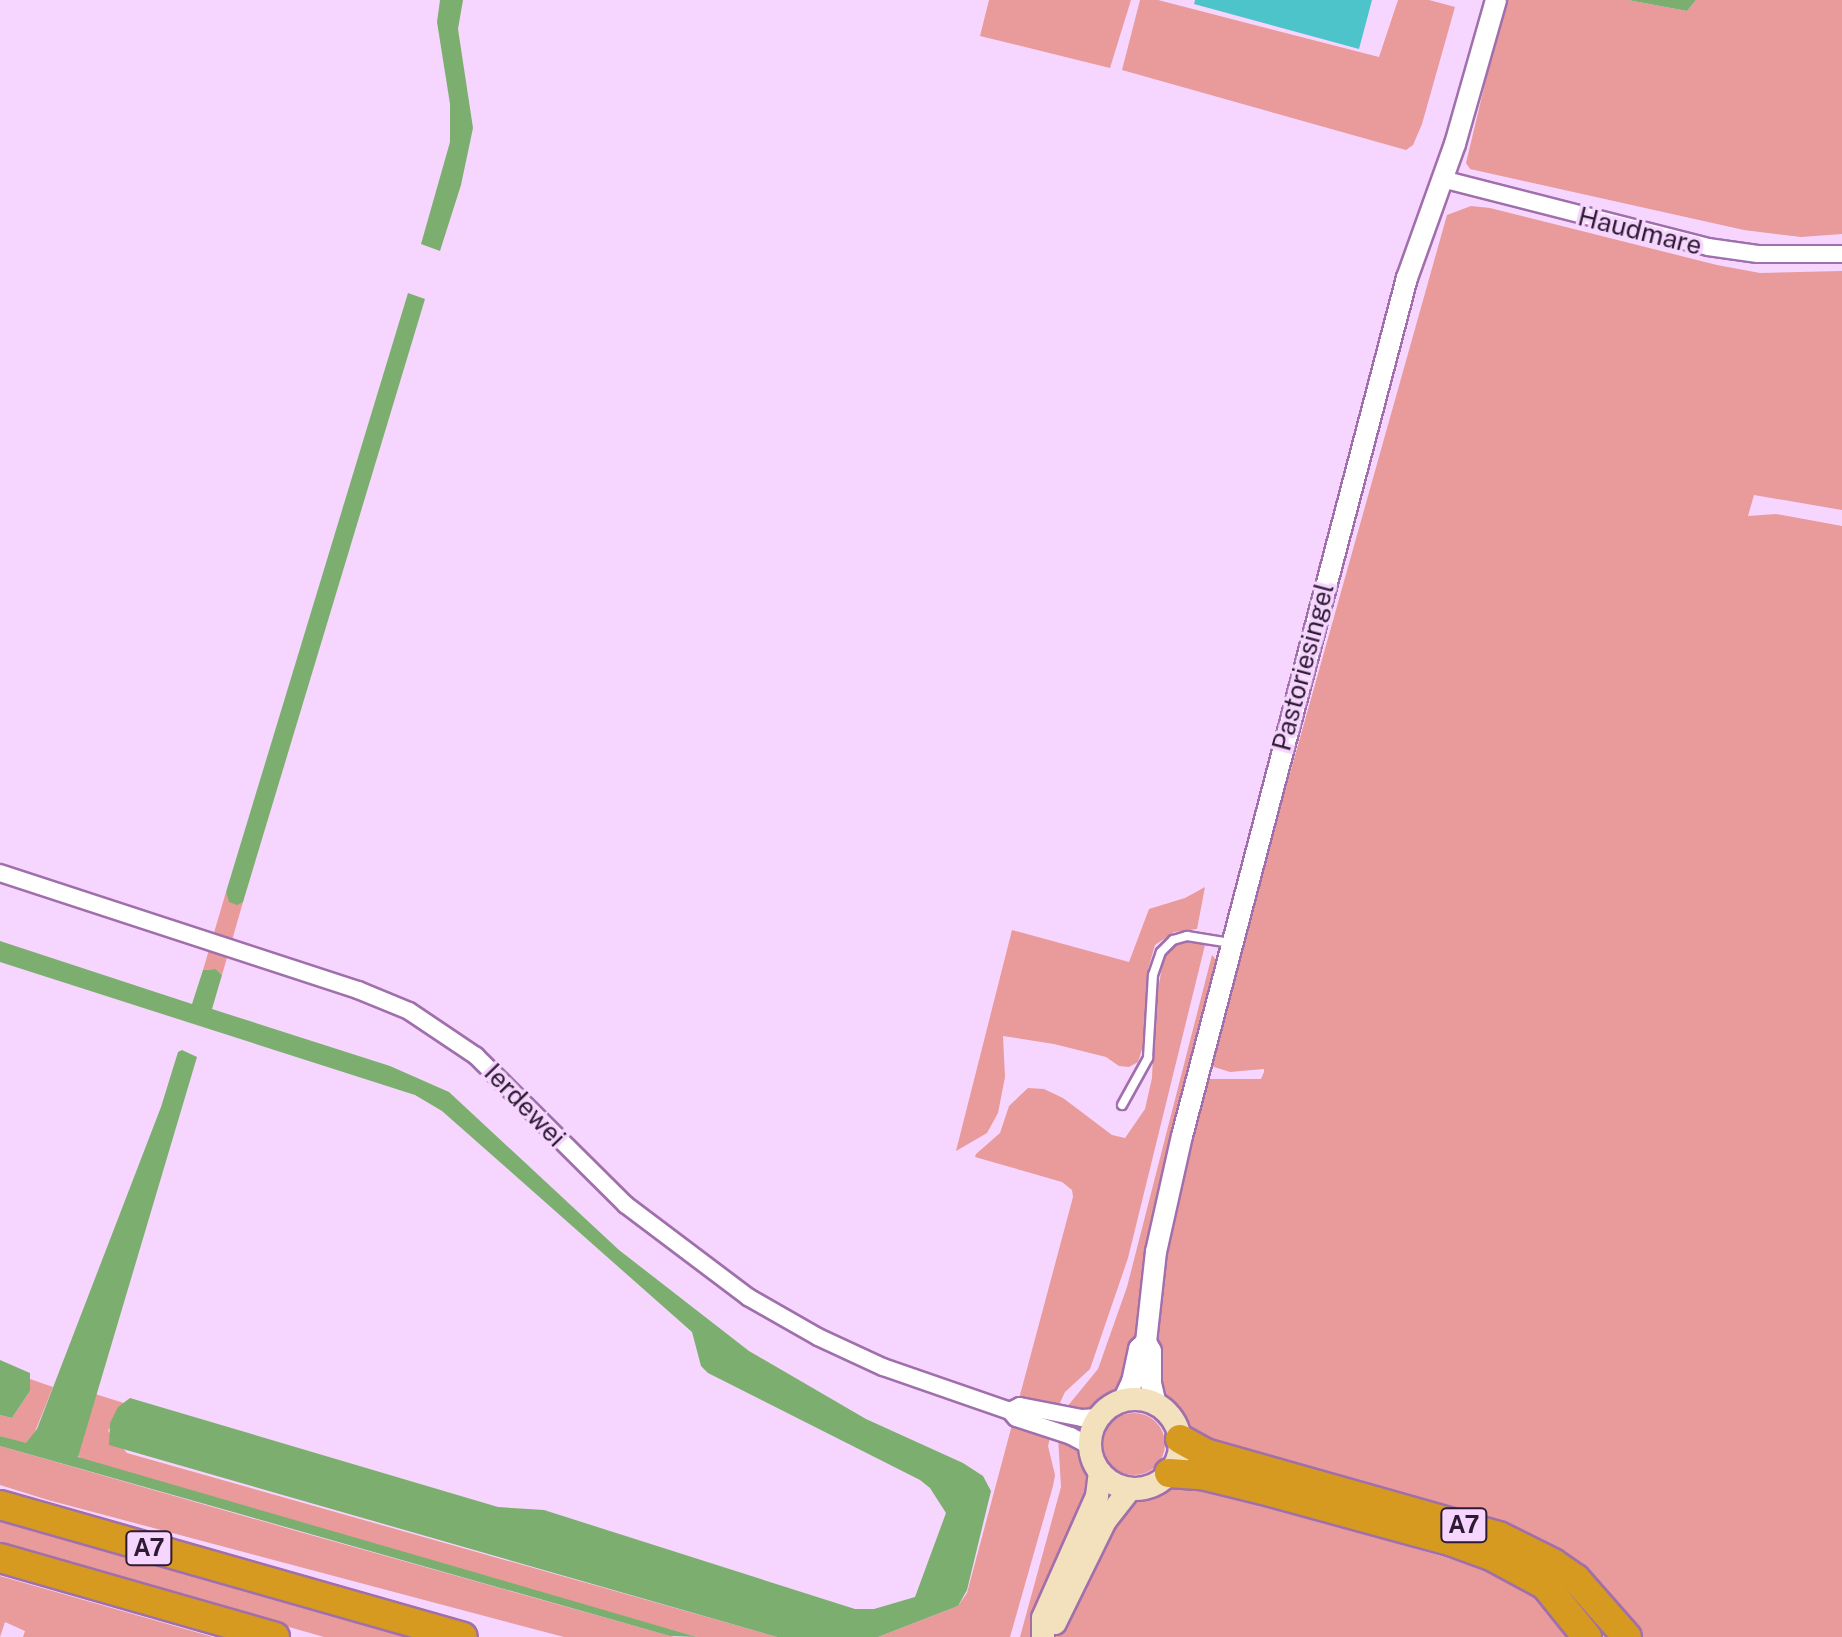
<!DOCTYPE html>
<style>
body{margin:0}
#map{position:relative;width:1842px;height:1637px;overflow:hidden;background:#f6d6fe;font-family:"Public Sans",sans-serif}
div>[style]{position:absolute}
.green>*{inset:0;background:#e99a9a}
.round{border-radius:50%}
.water>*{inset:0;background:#7caf6f}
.building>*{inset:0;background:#4dc4ca}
.roads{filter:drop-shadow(2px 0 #a06fac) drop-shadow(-2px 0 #a06fac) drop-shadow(0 2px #a06fac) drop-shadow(0 -2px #a06fac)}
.service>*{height:8px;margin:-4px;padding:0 4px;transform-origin:4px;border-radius:4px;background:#fff}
.minor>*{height:16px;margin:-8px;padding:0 8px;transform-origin:8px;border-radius:8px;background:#fff}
.tertiary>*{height:20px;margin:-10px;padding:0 10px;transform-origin:10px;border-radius:10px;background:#fff}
.secondary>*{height:22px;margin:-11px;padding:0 11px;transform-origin:11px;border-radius:11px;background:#f2e1bc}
.secondary>.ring{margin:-11px;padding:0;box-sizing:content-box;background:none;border:22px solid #f2e1bc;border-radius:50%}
.motorway>*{height:28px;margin:-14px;padding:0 14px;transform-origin:14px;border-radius:14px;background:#d59a1f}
span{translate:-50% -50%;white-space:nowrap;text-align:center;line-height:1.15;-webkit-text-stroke:7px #f6d6fe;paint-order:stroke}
.shield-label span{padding:2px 6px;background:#f6d6fe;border:2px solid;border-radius:6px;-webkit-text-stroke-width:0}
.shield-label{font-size:24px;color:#2e1a33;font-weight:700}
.street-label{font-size:26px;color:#2e1a33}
</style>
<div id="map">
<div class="green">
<i style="clip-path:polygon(989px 0,1131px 0,1110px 68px,980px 36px)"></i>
<i style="clip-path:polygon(1140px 0,1158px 0,1379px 57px,1398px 0,1429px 0,1455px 7px,1422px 124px,1413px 145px,1406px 150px,1122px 70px)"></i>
<i style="clip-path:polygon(1505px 0,1628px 0,1687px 11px,1696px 0,1842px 0,1842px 234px,1801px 237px,1744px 230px,1470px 169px,1466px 163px)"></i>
<i style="clip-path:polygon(1471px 206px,1490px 208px,1717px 265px,1760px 273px,1842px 271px,1842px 510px,1754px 495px,1748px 516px,1776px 514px,1842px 526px,1842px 1637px,1642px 1637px,1594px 1580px,1188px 1432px,1159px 1387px,1155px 1317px,1170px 1221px,1204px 1079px,1261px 1079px,1264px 1072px,1264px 1069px,1230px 1072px,1208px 1065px,1447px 215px)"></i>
<i style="clip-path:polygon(1205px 887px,1197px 929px,1174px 932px,1155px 945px,1148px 969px,1144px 1043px,1138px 1062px,1129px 1067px,1119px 1066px,1106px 1057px,1054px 1044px,1003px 1036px,1005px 1077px,998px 1113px,987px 1133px,956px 1151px,1012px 930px,1129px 962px,1149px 909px,1185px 898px)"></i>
<i style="clip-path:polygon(226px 892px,230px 902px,243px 902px,222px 975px,216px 969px,203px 970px)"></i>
<i style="clip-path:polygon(1192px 941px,1205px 945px,1128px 1258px,1090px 1369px,1065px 1392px,1058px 1407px,1048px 1446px,1055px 1475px,1053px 1486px,1010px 1637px,878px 1637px,958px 1606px,967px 1593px,1073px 1197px,1072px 1190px,1062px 1182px,975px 1157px,976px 1154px,1000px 1133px,1009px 1106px,1028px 1088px,1044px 1089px,1063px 1098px,1112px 1135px,1125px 1138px,1145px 1109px,1152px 1078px,1155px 1007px,1163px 961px,1173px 947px,1182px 942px)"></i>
<i style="clip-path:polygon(1212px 955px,1218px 962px,1130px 1373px,1121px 1389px,1098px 1406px,1079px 1411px,1066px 1408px,1098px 1369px,1127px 1287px)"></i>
<i style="clip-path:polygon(30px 1379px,53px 1387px,32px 1439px,26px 1444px,0 1436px,0 1415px,12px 1418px,30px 1391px)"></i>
<i style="clip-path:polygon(95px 1394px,124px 1403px,108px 1431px,127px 1453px,777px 1637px,697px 1637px,82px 1461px,77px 1454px)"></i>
<i class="round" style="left:1103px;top:1413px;width:62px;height:62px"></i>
<i style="clip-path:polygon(1058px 1437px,1081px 1450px,1092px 1478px,1031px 1637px,1020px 1637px,1061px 1487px)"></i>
<i style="clip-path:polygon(0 1446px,300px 1532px,674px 1637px,564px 1637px,48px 1500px,0 1485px)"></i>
<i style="clip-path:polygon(1174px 1486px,1200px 1486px,1482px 1568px,1527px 1590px,1545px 1605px,1571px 1637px,1055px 1637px,1093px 1556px,1130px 1500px)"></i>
<i style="clip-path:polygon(0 1515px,430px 1637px,324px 1637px,0 1544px)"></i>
<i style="clip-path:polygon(0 1576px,213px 1637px,23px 1637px,25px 1631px,5px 1622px,0 1637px)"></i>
</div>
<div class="water">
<i style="clip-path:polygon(440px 0,463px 0,458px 29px,473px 128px,461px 185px,440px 251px,421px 244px,450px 142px,450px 104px,437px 22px)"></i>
<i style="clip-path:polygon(1628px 0,1696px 0,1687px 11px)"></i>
<i style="clip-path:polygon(408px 293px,425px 299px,243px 902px,237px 905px,229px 902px,226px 892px)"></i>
<i style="clip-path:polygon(0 941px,192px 1004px,203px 970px,216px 969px,222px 975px,212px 1009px,390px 1066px,449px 1092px,619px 1250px,749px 1351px,866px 1419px,963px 1463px,983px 1476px,991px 1491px,967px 1590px,958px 1606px,878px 1637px,777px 1637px,109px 1445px,110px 1423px,118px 1407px,130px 1398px,498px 1507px,544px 1510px,855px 1609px,874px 1609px,915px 1597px,946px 1513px,930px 1488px,920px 1480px,708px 1373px,701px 1366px,692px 1332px,442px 1111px,415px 1095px,0 962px)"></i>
<i style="clip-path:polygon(182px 1050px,197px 1057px,78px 1457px,697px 1637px,670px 1636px,0 1446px,0 1436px,26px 1443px,37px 1429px,161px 1107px,178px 1052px)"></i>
<i style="clip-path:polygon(0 1360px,30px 1373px,30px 1391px,12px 1418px,0 1415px)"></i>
</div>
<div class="building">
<i style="clip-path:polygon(1195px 0,1372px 0,1359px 49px,1194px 4px)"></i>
</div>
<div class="roads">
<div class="service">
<i style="left:1122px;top:1105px;width:54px;rotate:-61deg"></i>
<i style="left:1148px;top:1058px;width:83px;rotate:-86.6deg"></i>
<i style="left:1153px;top:975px;width:24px;rotate:-71deg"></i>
<i style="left:1161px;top:952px;width:17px;rotate:-45deg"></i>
<i style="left:1173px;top:940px;width:15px;rotate:-16deg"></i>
<i style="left:1187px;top:936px;width:44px;rotate:9.2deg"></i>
</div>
<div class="minor">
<i style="left:1442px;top:179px;width:275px;rotate:14.3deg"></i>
<i style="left:1708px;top:247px;width:50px;rotate:8deg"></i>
<i style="left:1758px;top:254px;width:84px"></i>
<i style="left:0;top:873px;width:377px;rotate:18.1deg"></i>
<i style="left:358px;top:990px;width:55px;rotate:22.4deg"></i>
<i style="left:409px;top:1011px;width:81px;rotate:33.9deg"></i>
<i style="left:476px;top:1056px;width:211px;rotate:44.8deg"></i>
<i style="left:626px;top:1205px;width:153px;rotate:37deg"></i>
<i style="left:748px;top:1297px;width:81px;rotate:29.7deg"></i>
<i style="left:818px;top:1337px;width:72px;rotate:24.8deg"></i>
<i style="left:883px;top:1367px;width:134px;rotate:19.1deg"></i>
<i style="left:1010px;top:1411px;width:9px;rotate:49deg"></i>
<i style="left:1016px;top:1418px;width:58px;rotate:18.1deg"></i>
<i style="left:1071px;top:1436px;width:21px;rotate:28deg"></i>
<i style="left:1010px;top:1411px;width:11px;rotate:-27deg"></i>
<i style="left:1020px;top:1406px;width:63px;rotate:11deg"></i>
<i style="left:1082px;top:1418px;width:17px;rotate:-3deg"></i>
</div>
<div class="tertiary">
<i style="left:1123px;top:1401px;width:21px;rotate:-65deg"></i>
<i style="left:1132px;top:1382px;width:34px;rotate:-78deg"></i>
<i style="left:1139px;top:1349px;width:10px;rotate:-45deg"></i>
<i style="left:1156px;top:1405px;width:22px;rotate:-103deg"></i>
<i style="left:1151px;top:1384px;width:33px;rotate:-90deg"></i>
<i style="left:1151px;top:1351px;width:10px;rotate:-119deg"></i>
<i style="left:1146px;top:1342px;width:91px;rotate:-83.7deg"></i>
<i style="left:1156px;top:1252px;width:119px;rotate:-77.4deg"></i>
<i style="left:1182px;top:1136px;width:887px;rotate:-75.31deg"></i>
<i style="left:1407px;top:278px;width:142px;rotate:-70.3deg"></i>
<i style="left:1455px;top:144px;width:150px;rotate:-74.1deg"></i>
</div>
<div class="secondary">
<i class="ring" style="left:1090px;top:1399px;width:68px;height:68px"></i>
<i style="left:1055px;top:1623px;width:114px;rotate:-63.9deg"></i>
<i style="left:1105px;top:1521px;width:41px;rotate:-52deg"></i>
<i style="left:1043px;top:1637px;width:19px;rotate:-90deg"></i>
<i style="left:1043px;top:1618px;width:133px;rotate:-66.1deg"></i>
<i style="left:1097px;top:1496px;width:24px;rotate:-83deg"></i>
</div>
<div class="motorway">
<i style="left:1180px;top:1439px;width:29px;rotate:29deg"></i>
<i style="left:1205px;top:1453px;width:305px;rotate:15.8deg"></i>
<i style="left:1499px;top:1536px;width:60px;rotate:26.6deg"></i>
<i style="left:1553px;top:1563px;width:28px;rotate:35deg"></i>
<i style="left:1576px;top:1579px;width:77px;rotate:48.7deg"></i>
<i style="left:1169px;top:1473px;width:32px;rotate:4deg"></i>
<i style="left:1201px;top:1475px;width:64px;rotate:13.6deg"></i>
<i style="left:1263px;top:1490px;width:194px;rotate:15.3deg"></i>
<i style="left:1450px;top:1541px;width:44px;rotate:20.1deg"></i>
<i style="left:1491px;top:1556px;width:61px;rotate:28.2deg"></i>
<i style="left:1545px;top:1585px;width:67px;rotate:51.1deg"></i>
<i style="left:0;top:1505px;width:481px;rotate:15.9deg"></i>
<i style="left:0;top:1558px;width:286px;rotate:16deg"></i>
</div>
</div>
<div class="shield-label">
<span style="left:1464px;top:1525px">A7</span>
<span style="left:149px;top:1548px">A7</span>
</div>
<div class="street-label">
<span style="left:1640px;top:231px;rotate:14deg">Haudmare</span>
<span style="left:1303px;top:667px;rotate:-75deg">Pastoriesingel</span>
<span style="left:525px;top:1105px;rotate:46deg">Ierdewei</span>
</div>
</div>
